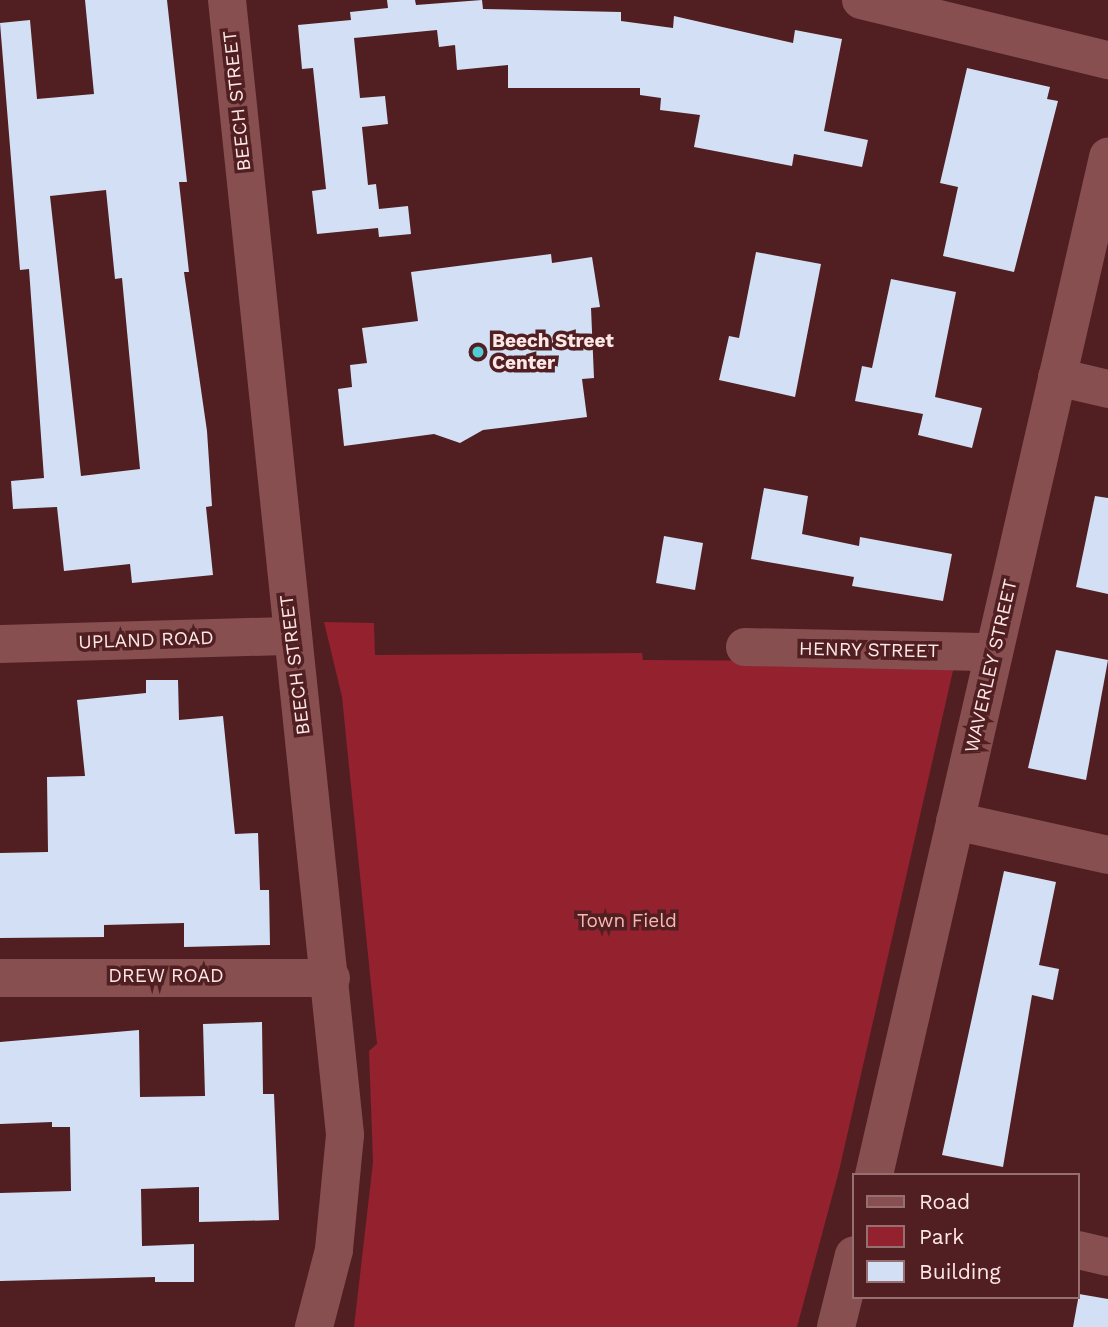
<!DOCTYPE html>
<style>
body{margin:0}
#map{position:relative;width:1108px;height:1327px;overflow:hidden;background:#511f21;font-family:"Work Sans",sans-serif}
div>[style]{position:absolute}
.green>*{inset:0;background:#93212e}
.building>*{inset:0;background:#d2dff4}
.minor>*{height:38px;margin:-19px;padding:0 19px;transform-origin:19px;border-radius:19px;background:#874f4f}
.dots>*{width:19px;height:19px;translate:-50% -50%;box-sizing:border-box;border:4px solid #511f21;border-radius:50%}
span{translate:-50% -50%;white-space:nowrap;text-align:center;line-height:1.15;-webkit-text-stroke:7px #511f21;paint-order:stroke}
.street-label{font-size:19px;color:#fde8e7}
.poi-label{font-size:19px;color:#fde8e7;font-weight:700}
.left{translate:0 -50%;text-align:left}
.park-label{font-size:19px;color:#f8b7b5}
.legend{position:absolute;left:852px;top:1173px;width:228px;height:126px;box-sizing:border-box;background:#511f21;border:2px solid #966f70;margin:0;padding:9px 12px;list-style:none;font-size:21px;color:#fde8e7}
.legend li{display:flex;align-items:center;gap:14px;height:35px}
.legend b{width:35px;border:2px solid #966f70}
</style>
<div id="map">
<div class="green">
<i style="clip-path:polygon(324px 622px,374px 623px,375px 655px,642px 653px,643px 660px,955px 662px,839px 1171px,797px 1327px,354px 1327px,373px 1162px,369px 1051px,377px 1044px,342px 697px)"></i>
</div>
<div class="building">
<i style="clip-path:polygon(evenodd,85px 0,167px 0,187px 182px,179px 182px,189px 272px,184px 272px,207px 431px,212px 506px,206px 507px,213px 575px,132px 583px,130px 564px,64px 571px,57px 507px,13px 509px,11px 481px,44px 478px,29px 269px,20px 270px,0 23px,30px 20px,37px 99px,94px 94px,85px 0,106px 190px,115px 279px,122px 278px,140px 469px,81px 476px,50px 196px,106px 190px)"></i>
<i style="clip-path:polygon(387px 0,415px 0,416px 5px,482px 0,483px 9px,621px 12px,621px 21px,673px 28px,674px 16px,793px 43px,795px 30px,842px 39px,824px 131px,868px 140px,862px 167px,794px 154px,792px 166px,694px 147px,700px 115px,660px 110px,661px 98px,640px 95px,640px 88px,508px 88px,508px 65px,457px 70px,455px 45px,439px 47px,437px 30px,354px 38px,360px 98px,385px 96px,388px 124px,362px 127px,368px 185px,376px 184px,379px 209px,408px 206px,411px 234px,379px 237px,378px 228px,317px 234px,312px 191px,326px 189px,313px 68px,302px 69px,298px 25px,351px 20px,350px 12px,388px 8px)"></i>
<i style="clip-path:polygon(967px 68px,1050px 87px,1047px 99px,1058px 101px,1014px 272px,943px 256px,958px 187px,940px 183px)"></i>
<i style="clip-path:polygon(756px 252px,821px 264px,795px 397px,719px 380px,729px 336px,739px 338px)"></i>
<i style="clip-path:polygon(551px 254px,552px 263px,592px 257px,600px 307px,591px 308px,594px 378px,582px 379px,587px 417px,483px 430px,460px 443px,434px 434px,344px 446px,338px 389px,352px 387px,350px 365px,367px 363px,362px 328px,418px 321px,411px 272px)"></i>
<i style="clip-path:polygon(891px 279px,956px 292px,935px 397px,982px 408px,972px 448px,918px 435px,923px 414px,855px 401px,862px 366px,872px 368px)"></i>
<i style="clip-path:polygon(764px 488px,808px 496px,802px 534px,859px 546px,860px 537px,952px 554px,943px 601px,852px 586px,854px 577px,751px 559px)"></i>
<i style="clip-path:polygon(1095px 496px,1108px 498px,1108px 594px,1076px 587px)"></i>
<i style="clip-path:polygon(664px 536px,703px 543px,695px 590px,656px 583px)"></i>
<i style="clip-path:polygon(1056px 650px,1108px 660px,1086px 780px,1028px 768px)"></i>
<i style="clip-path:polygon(146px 680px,178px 680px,179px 720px,223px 716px,235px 834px,258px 833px,260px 890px,269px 890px,270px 945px,184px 947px,184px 923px,104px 925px,104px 937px,0 938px,0 853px,48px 852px,47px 777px,85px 776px,77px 700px,146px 693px)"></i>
<i style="clip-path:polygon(1004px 871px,1056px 882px,1039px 965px,1059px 969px,1053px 1000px,1032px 995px,1003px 1167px,942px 1155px)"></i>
<i style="clip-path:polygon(262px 1022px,263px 1094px,274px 1094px,279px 1220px,199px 1222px,199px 1187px,141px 1189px,142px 1246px,194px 1244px,194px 1282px,155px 1282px,155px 1277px,0 1281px,0 1193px,71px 1191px,70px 1127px,52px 1127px,52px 1122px,0 1124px,0 1042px,139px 1030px,140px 1097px,205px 1096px,203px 1024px)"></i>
<i style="clip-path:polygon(1079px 1294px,1108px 1299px,1108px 1327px,1073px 1327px)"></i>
</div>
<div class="minor">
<i style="left:227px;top:0;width:1141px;rotate:84.06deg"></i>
<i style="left:345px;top:1135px;width:116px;rotate:95.5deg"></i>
<i style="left:334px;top:1250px;width:80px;rotate:104.6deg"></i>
<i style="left:861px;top:0;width:254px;rotate:13.7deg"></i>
<i style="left:1057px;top:377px;width:52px;rotate:13.2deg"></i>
<i style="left:0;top:644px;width:293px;rotate:-1.6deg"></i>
<i style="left:745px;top:647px;width:249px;rotate:1.2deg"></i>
<i style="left:955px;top:821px;width:157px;rotate:12.5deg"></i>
<i style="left:0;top:978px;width:331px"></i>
<i style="left:874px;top:1175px;width:1045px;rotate:-77.05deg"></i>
<i style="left:1078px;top:1250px;width:31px;rotate:13deg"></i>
<i style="left:836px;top:1327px;width:74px;rotate:-76deg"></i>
</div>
<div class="dots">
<i style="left:478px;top:352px;background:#51ccd3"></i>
</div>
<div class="street-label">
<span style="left:237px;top:101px;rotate:-96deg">BEECH STREET</span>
<span style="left:146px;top:640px;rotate:-2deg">UPLAND ROAD</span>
<span style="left:869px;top:650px;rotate:1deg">HENRY STREET</span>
<span style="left:295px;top:665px;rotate:-97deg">BEECH STREET</span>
<span style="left:991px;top:666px;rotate:-77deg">WAVERLEY STREET</span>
<span style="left:166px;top:976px">DREW ROAD</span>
</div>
<div class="poi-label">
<span class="left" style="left:492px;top:352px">Beech Street<br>Center</span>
</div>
<div class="park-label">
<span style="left:627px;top:921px">Town Field</span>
</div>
<ul class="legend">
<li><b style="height:9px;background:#874f4f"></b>Road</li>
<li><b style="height:19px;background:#93212e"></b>Park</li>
<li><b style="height:19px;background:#d2dff4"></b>Building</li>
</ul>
</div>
